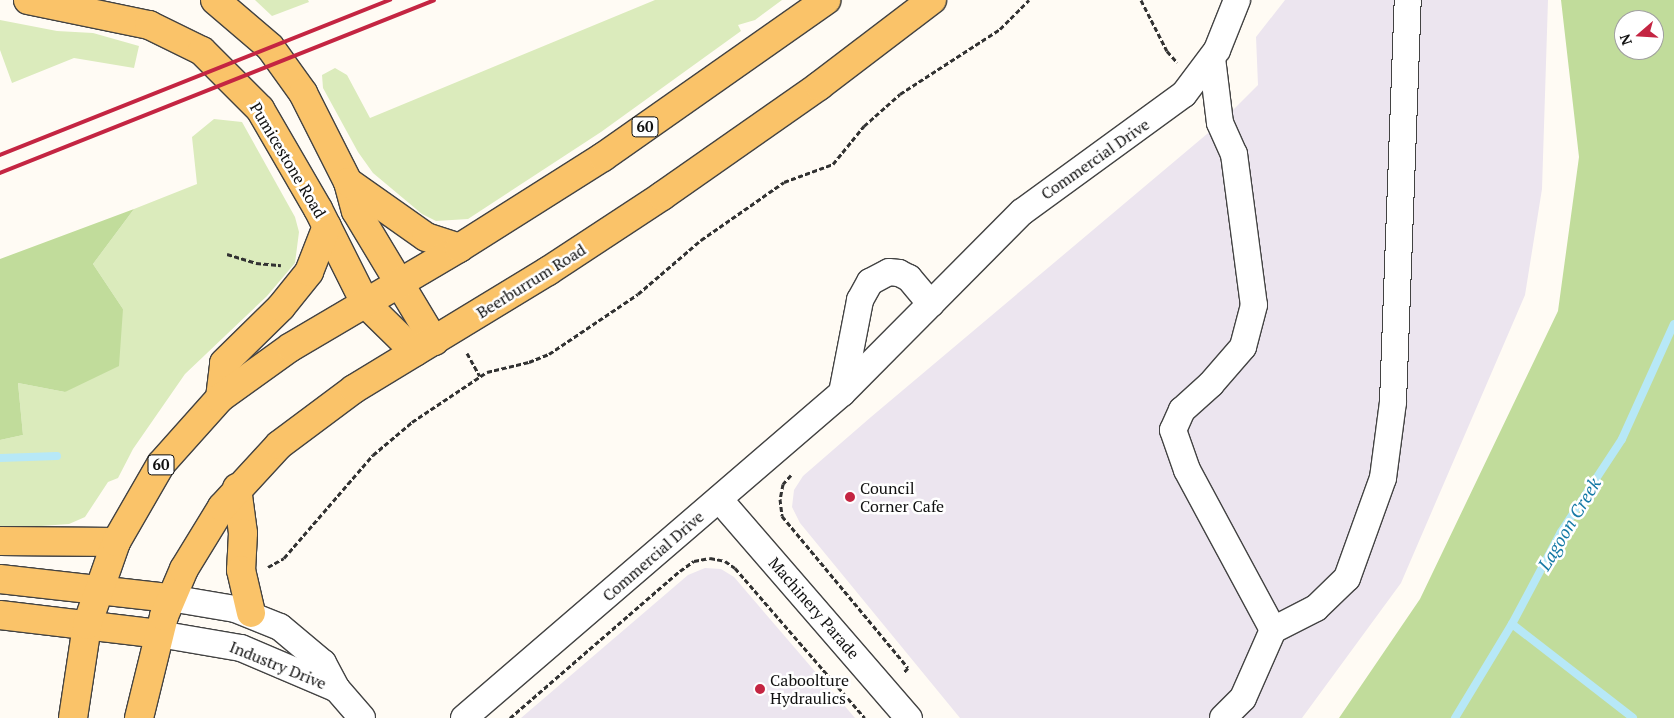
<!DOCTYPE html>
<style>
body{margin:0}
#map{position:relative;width:1674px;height:718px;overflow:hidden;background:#fffbf4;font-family:"PT Serif",serif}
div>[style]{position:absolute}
.industrial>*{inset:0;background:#ece5ef}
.green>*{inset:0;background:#dbebbc}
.forest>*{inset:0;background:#c1dc9b}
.stream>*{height:8px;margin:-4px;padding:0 4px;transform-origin:4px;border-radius:4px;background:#b7e8f7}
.path>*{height:3px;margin-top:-1.5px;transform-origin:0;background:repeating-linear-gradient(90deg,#323232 0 5px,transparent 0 7.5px)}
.roads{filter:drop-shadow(1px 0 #434343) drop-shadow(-1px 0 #434343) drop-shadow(0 1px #434343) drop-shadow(0 -1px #434343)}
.minor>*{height:26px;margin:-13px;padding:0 13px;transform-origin:13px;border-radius:13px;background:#fff}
.major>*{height:28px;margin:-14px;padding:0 14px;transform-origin:14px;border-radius:14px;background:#fac369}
.rail>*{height:4px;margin:-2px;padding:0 2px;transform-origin:2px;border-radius:2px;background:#c42542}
.dots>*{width:14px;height:14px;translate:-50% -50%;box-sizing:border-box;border:2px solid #fff;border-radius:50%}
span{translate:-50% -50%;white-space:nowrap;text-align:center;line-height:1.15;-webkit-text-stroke:5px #fff;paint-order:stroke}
.shield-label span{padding:1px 4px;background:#fff;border:1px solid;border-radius:4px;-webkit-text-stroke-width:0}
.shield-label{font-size:15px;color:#101010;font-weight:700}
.street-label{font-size:16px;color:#101010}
.poi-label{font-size:16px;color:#101010}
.left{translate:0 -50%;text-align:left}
.water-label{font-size:18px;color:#167aa6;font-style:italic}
.north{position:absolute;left:1614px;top:10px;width:50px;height:50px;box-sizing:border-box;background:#fff;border:1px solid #9f9f9f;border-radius:50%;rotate:251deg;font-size:14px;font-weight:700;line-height:20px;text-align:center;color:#101010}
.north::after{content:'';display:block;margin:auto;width:18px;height:22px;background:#c42542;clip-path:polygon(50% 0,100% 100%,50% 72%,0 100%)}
</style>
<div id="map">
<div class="industrial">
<i style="clip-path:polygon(1285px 0,1548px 0,1542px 189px,1525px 295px,1401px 583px,1302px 718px,960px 718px,800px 523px,792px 507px,794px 490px,803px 476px,871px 417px,1220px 123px,1258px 85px,1256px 37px)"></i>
<i style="clip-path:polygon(705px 568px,721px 569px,734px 577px,855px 718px,521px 718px,688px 575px)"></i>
</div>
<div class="green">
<i style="clip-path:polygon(255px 0,308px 0,309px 2px,272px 16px)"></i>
<i style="clip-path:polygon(655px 0,782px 0,755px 20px,738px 25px,741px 31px,601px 132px,468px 219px,436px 221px,422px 214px,373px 173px,358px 152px,323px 88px,322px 75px,335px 68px,347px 75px,370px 118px)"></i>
<i style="clip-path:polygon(0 20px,57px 31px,93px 33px,139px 46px,134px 68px,74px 58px,12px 83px,0 50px)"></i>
<i style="clip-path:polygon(214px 119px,242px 122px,295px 217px,299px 232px,295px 263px,267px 296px,185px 374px,133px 449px,118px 478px,108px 482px,85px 517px,69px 524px,0 529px,0 440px,23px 435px,18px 383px,65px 392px,123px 309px,93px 264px,134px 209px,197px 184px,192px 137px)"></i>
</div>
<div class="forest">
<i style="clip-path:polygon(evenodd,1561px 0,1674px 0,1674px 718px,1339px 718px,1420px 599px,1558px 311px,1579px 157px,1561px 0,1624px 20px,1654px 20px,1654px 50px,1624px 50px,1624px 20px)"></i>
<i style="clip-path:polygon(134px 209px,93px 264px,123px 309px,119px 366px,65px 392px,18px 383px,23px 435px,0 440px,0 259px)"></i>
</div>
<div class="stream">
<i style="left:0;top:458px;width:57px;rotate:-2deg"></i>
<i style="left:1512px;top:624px;width:153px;rotate:37.8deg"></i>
<i style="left:1455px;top:718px;width:110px;rotate:-58.8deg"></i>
<i style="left:1512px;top:624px;width:104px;rotate:-62deg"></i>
<i style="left:1561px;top:532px;width:111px;rotate:-56.7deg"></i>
<i style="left:1622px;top:439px;width:126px;rotate:-65.7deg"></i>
</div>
<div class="path">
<i style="left:1141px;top:0;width:57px;rotate:63deg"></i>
<i style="left:1167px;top:51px;width:15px;rotate:48deg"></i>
<i style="left:227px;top:254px;width:30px;rotate:17deg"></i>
<i style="left:256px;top:263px;width:25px;rotate:5deg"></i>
<i style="left:467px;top:353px;width:26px;rotate:61deg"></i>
<i style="left:791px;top:475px;width:12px;rotate:132deg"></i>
<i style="left:783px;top:484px;width:15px;rotate:101deg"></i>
<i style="left:780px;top:499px;width:17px;rotate:83deg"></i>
<i style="left:782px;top:516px;width:197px;rotate:50.3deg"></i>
<i style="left:908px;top:668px;width:6px;rotate:135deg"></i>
<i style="left:268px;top:567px;width:18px;rotate:-29deg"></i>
<i style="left:284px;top:558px;width:136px;rotate:-49.2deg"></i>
<i style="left:373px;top:455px;width:51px;rotate:-40.2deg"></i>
<i style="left:412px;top:422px;width:90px;rotate:-33.7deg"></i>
<i style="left:487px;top:372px;width:43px;rotate:-13.4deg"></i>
<i style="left:529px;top:362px;width:22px;rotate:-22deg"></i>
<i style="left:549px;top:354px;width:107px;rotate:-34deg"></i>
<i style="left:638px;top:294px;width:83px;rotate:-40.6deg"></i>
<i style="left:701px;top:240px;width:101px;rotate:-34.9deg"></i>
<i style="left:784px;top:182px;width:52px;rotate:-20.2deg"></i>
<i style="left:833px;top:164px;width:49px;rotate:-50.8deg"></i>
<i style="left:864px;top:126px;width:48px;rotate:-41.6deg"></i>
<i style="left:900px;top:94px;width:119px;rotate:-33deg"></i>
<i style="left:1000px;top:29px;width:41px;rotate:-45deg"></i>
<i style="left:510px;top:718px;width:225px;rotate:-40.9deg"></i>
<i style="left:680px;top:571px;width:17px;rotate:-36deg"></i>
<i style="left:694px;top:561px;width:16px;rotate:-11deg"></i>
<i style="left:710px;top:558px;width:15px;rotate:11deg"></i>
<i style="left:725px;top:561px;width:12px;rotate:35deg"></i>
<i style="left:735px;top:568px;width:198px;rotate:49.1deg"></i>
</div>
<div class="roads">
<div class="minor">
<i style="left:1212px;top:58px;width:65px;rotate:83deg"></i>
<i style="left:1220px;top:123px;width:34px;rotate:66deg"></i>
<i style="left:1234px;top:154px;width:152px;rotate:82.5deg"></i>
<i style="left:1254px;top:305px;width:43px;rotate:104.7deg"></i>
<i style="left:1243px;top:347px;width:49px;rotate:130.9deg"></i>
<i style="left:1211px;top:384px;width:39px;rotate:138deg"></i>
<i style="left:1182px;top:410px;width:22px;rotate:114deg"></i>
<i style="left:1173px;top:430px;width:42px;rotate:70.7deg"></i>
<i style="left:1187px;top:470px;width:182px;rotate:61.7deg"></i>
<i style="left:842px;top:393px;width:95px;rotate:-79deg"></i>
<i style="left:860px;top:300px;width:21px;rotate:-61deg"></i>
<i style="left:870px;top:282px;width:21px;rotate:-28deg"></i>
<i style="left:889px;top:272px;width:10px;rotate:6deg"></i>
<i style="left:899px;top:273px;width:11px;rotate:27deg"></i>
<i style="left:909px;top:278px;width:34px;rotate:50deg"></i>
<i style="left:719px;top:499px;width:290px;rotate:49.1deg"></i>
<i style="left:170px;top:598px;width:66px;rotate:9.6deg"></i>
<i style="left:235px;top:609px;width:48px;rotate:21.8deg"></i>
<i style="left:280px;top:627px;width:56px;rotate:39.9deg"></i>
<i style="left:323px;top:663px;width:30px;rotate:62deg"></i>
<i style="left:337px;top:689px;width:38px;rotate:49deg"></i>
<i style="left:159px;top:634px;width:83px;rotate:9.7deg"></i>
<i style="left:241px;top:648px;width:104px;rotate:23.1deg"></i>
<i style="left:464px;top:718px;width:499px;rotate:-40.7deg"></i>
<i style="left:842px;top:393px;width:255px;rotate:-45.2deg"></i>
<i style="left:1022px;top:212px;width:200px;rotate:-36.1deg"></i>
<i style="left:1184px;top:94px;width:55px;rotate:-53.1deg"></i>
<i style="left:1217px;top:50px;width:54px;rotate:-68.2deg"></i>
<i style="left:1223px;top:718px;width:28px;rotate:-45deg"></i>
<i style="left:1243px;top:698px;width:74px;rotate:-66.2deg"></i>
<i style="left:1273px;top:630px;width:48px;rotate:-27.1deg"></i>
<i style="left:1316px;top:608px;width:43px;rotate:-44.1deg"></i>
<i style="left:1347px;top:578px;width:106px;rotate:-70.2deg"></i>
<i style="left:1383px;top:478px;width:77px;rotate:-82.5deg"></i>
<i style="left:1393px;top:402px;width:402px;rotate:-87.9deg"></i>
</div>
<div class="major">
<i style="left:28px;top:0;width:124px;rotate:11.7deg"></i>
<i style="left:149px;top:25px;width:59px;rotate:26.1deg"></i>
<i style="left:202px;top:51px;width:82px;rotate:45deg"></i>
<i style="left:260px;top:109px;width:116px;rotate:59.9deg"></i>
<i style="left:318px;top:209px;width:105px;rotate:63.4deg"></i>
<i style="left:365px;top:303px;width:70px;rotate:44.4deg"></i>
<i style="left:215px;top:0;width:72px;rotate:40.5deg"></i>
<i style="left:270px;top:47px;width:57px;rotate:54.3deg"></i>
<i style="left:303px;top:93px;width:100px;rotate:63.2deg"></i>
<i style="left:348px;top:182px;width:30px;rotate:75deg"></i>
<i style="left:356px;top:211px;width:152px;rotate:59deg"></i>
<i style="left:348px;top:182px;width:95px;rotate:35.2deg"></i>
<i style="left:426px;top:237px;width:35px;rotate:18deg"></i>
<i style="left:220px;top:398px;width:35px;rotate:-83deg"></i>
<i style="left:224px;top:363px;width:80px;rotate:-44.5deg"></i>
<i style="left:281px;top:307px;width:45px;rotate:-51.3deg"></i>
<i style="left:309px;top:272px;width:49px;rotate:-68.6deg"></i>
<i style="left:237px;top:488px;width:45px;rotate:82.4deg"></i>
<i style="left:243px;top:533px;width:37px;rotate:93deg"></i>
<i style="left:241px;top:570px;width:44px;rotate:76.9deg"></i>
<i style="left:0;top:541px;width:116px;rotate:0.5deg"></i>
<i style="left:0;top:579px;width:171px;rotate:6.4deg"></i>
<i style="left:0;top:615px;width:160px;rotate:6.8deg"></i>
<i style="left:73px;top:718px;width:94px;rotate:-81.4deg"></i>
<i style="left:87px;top:625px;width:88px;rotate:-70.7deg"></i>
<i style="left:116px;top:542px;width:90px;rotate:-60deg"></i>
<i style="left:161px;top:464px;width:89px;rotate:-48.2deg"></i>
<i style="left:220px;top:398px;width:87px;rotate:-35.7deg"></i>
<i style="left:291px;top:347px;width:195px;rotate:-30.5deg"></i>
<i style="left:459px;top:248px;width:170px;rotate:-32.3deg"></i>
<i style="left:603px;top:157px;width:273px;rotate:-35.1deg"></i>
<i style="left:139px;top:718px;width:105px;rotate:-76.2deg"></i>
<i style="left:164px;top:616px;width:51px;rotate:-66.9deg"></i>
<i style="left:184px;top:569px;width:73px;rotate:-58.5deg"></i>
<i style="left:222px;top:507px;width:84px;rotate:-47.4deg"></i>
<i style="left:279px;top:445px;width:94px;rotate:-36.7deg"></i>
<i style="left:354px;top:389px;width:227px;rotate:-31.3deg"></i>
<i style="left:548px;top:271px;width:136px;rotate:-33.3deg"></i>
<i style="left:662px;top:196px;width:192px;rotate:-35deg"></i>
<i style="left:819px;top:86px;width:142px;rotate:-37.3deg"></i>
</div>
</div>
<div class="rail">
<i style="left:0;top:155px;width:420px;rotate:-21.7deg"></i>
<i style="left:0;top:173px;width:467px;rotate:-21.7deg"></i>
</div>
<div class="dots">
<i style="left:850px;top:497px;background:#c42542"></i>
<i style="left:760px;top:689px;background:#c42542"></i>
</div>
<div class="shield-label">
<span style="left:645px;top:127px">60</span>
<span style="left:161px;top:465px">60</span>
</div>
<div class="street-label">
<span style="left:1095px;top:159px;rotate:-35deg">Commercial Drive</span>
<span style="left:288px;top:160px;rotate:59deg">Pumicestone Road</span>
<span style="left:531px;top:281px;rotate:-32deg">Beerburrum Road</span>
<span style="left:653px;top:556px;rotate:-41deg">Commercial Drive</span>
<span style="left:814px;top:608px;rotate:49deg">Machinery Parade</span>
<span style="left:278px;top:665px;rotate:22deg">Industry Drive</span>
</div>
<div class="poi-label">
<span class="left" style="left:860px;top:497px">Council<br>Corner Cafe</span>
<span class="left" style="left:770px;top:689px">Caboolture<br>Hydraulics</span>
</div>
<div class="water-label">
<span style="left:1569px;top:524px;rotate:-59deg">Lagoon Creek</span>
</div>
<div class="north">N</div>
</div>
